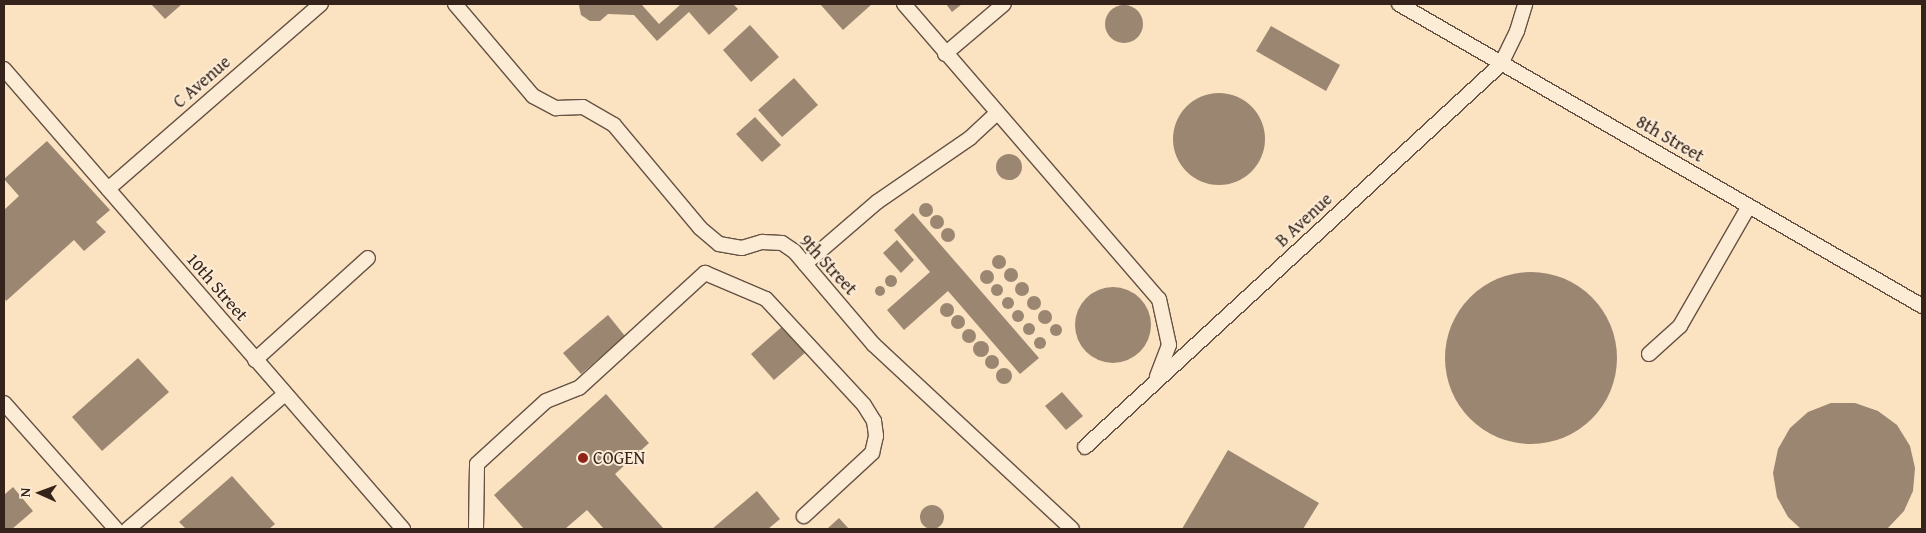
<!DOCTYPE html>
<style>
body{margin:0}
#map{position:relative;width:1926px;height:533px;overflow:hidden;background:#fbe2c0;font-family:"Gentium Book Plus",serif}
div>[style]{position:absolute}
.building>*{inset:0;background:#9b8671}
.round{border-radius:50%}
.roads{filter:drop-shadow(1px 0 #665244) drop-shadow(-1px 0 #665244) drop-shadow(0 1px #665244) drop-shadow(0 -1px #665244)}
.service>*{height:14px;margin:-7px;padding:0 7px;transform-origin:7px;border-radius:7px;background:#fcecd6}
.dots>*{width:14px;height:14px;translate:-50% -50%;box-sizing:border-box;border:2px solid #fcecd6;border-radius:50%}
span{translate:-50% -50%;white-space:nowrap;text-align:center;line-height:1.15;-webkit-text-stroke:4px #fcecd6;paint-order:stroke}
.street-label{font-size:18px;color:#34221b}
.poi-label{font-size:18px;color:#34221b}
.left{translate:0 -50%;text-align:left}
.frame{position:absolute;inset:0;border:5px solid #34221b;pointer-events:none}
.north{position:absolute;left:15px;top:468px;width:50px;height:50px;-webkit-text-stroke:4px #fcecd6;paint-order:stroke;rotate:272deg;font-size:14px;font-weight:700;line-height:20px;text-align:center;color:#34221b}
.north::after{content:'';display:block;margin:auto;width:18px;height:22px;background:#34221b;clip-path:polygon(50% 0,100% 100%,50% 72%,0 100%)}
</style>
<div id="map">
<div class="building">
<i style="clip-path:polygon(151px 4px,182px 4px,165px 19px)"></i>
<i style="clip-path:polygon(681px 4px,733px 4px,738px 9px,709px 35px,689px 12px,657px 41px,634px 15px,608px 14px,600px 21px,590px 21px,581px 15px,579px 5px,642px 5px,659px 24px)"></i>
<i style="clip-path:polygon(820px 4px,872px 4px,843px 30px)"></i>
<i style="clip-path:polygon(946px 4px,962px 4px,952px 12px)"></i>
<i class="round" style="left:1105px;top:5px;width:38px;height:38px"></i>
<i style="clip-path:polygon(750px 25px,779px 57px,751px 82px,723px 50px)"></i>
<i style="clip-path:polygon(1271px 26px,1340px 65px,1326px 91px,1256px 51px)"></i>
<i style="clip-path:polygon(794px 78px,818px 105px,782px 137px,758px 110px)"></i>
<i class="round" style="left:1173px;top:93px;width:92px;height:92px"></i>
<i style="clip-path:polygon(755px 117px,781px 145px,762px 162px,736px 134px)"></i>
<i style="clip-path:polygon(47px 141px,110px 210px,96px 222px,106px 232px,84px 251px,74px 240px,6px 301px,4px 297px,4px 210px,19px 196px,4px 179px)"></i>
<i class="round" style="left:996px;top:154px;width:26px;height:26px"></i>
<i class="round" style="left:919px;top:203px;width:14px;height:14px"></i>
<i style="clip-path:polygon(913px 213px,1039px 358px,1020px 374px,948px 291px,904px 330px,887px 310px,930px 272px,894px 230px)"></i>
<i class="round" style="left:930px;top:215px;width:14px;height:14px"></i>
<i class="round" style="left:941px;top:228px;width:14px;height:14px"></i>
<i style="clip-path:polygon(897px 240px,914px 260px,901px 273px,883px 253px)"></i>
<i class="round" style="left:992px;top:255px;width:14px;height:14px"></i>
<i class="round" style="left:1004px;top:268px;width:14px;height:14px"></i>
<i class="round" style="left:980px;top:270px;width:14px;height:14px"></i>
<i class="round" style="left:1445px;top:272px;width:172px;height:172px"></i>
<i class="round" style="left:885px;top:275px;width:12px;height:12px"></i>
<i class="round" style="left:1015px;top:282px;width:14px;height:14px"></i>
<i class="round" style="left:991px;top:284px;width:12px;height:12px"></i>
<i class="round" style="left:875px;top:286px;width:10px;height:10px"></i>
<i class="round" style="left:1075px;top:287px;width:76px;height:76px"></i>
<i class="round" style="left:1027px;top:296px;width:14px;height:14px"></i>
<i class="round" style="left:1002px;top:297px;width:12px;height:12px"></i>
<i class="round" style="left:940px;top:303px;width:14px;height:14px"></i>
<i class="round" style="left:1012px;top:310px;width:12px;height:12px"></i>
<i class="round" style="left:1038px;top:310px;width:14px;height:14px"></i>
<i class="round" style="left:951px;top:315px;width:14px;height:14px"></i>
<i style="clip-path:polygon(608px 315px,625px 336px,581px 374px,563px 353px)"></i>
<i class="round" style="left:1023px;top:323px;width:12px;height:12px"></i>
<i class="round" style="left:1050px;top:324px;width:12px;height:12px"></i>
<i style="clip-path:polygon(784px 325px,807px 351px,774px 380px,751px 354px)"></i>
<i class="round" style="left:962px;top:329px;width:14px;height:14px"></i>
<i class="round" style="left:1034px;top:337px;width:12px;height:12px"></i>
<i class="round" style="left:973px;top:341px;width:16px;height:16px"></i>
<i class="round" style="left:985px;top:355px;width:14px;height:14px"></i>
<i style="clip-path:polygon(138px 358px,169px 392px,102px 451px,72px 417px)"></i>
<i class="round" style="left:996px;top:368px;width:16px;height:16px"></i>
<i style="clip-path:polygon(1062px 392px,1083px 416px,1066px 430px,1045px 406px)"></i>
<i style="clip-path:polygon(606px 394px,649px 443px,615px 474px,664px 529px,604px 529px,587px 510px,565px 529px,524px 529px,494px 495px)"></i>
<i style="clip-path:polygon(1831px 403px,1855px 403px,1878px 411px,1897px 425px,1910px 446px,1915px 468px,1913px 491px,1904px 511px,1887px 529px,1801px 529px,1788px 517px,1777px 497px,1773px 473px,1778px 449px,1790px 428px,1808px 412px)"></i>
<i style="clip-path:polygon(1228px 450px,1319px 503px,1303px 529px,1182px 529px)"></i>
<i style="clip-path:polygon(232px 476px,275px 524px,269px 529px,186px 529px,179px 522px)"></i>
<i style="clip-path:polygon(13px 487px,33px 511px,12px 529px,4px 529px,4px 495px)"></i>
<i style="clip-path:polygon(757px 491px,780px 519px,768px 529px,712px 529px)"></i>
<i class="round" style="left:920px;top:505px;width:24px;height:24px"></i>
<i style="clip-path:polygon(839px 518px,849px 529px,827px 529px)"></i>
</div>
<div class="roads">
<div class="service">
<i style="left:455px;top:4px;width:121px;rotate:49.7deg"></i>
<i style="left:533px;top:96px;width:26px;rotate:28deg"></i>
<i style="left:556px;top:108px;width:27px;rotate:-2deg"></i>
<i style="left:583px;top:107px;width:36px;rotate:30deg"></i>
<i style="left:614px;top:125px;width:134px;rotate:50.1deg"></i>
<i style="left:700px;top:228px;width:25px;rotate:40deg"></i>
<i style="left:719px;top:244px;width:23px;rotate:10deg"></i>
<i style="left:742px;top:248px;width:21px;rotate:-17deg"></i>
<i style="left:762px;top:242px;width:20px;rotate:3deg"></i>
<i style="left:782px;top:243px;width:14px;rotate:34deg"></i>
<i style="left:794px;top:251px;width:123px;rotate:49.6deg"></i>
<i style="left:874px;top:345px;width:270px;rotate:42.9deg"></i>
<i style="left:904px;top:4px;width:390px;rotate:49.2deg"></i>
<i style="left:1159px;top:299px;width:47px;rotate:77.7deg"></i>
<i style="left:1169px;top:345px;width:34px;rotate:111deg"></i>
<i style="left:1399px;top:4px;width:604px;rotate:30deg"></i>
<i style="left:945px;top:54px;width:77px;rotate:-40.3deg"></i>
<i style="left:4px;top:69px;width:609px;rotate:49.06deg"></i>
<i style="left:108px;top:189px;width:282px;rotate:-41deg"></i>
<i style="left:805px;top:264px;width:95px;rotate:-40.7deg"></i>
<i style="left:877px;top:202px;width:113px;rotate:-34.5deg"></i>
<i style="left:970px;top:138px;width:37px;rotate:-43deg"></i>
<i style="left:1649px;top:354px;width:42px;rotate:-42.1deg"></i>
<i style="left:1680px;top:326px;width:138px;rotate:-60.1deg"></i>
<i style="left:255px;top:360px;width:152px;rotate:-42.1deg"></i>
<i style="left:4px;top:403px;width:169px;rotate:48.4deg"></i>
<i style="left:1085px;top:447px;width:565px;rotate:-42.63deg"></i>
<i style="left:1501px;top:64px;width:37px;rotate:-64deg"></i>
<i style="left:1517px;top:31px;width:28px;rotate:-73deg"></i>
<i style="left:128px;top:529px;width:207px;rotate:-40.7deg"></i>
<i style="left:476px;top:529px;width:65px;rotate:-89.1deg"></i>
<i style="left:477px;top:464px;width:93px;rotate:-42.4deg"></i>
<i style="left:546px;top:401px;width:35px;rotate:-22deg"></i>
<i style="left:579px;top:388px;width:171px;rotate:-42.4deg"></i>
<i style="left:705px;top:273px;width:66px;rotate:23.1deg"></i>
<i style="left:766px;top:299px;width:144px;rotate:47.2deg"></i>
<i style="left:864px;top:405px;width:19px;rotate:58deg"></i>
<i style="left:874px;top:421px;width:15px;rotate:82deg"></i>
<i style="left:876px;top:436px;width:17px;rotate:103deg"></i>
<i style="left:872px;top:453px;width:93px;rotate:137.2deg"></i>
</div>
</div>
<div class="dots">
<i style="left:583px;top:458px;background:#8f2418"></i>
</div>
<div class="street-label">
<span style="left:202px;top:82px;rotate:-41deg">C Avenue</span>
<span style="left:1670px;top:139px;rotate:30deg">8th Street</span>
<span style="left:1304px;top:220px;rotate:-43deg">B Avenue</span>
<span style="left:828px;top:265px;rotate:47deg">9th Street</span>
<span style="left:217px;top:287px;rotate:49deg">10th Street</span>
</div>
<div class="poi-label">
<span class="left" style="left:593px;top:458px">COGEN</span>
</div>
<div class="frame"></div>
<div class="north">N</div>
</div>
